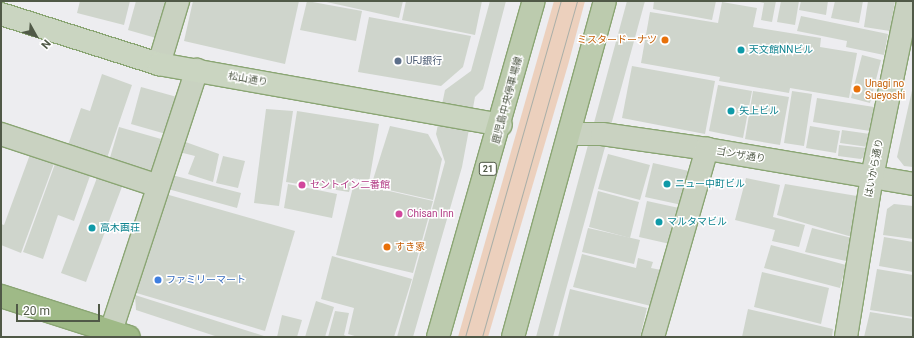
<!DOCTYPE html>
<meta charset="utf-8">
<style>
body{margin:0}
#map{position:relative;width:914px;height:338px;overflow:hidden;background:#ededf0;font-family:Roboto,"Noto Sans JP",sans-serif}
div>[style]{position:absolute}
.green>*{inset:0;background:#ecd0bd}
.building>*{inset:0;background:#cfd5cc}
.roads{filter:drop-shadow(1px 0 #8aa573) drop-shadow(-1px 0 #8aa573) drop-shadow(0 1px #8aa573) drop-shadow(0 -1px #8aa573)}
.street>*{height:22px;margin:-11px;padding:0 11px;transform-origin:11px;border-radius:11px;background:#c9d2c1}
.secondary>*{height:22px;margin:-11px;padding:0 11px;transform-origin:11px;border-radius:11px;background:#cad5c1}
.primary>*{height:22px;margin:-11px;padding:0 11px;transform-origin:11px;border-radius:11px;background:#bccbae}
.highway>*{height:22px;margin:-11px;padding:0 11px;transform-origin:11px;border-radius:11px;background:#9fba87}
.tram>*{height:1px;margin:-0.5px;padding:0 0.5px;transform-origin:0.5px;border-radius:0.5px;background:#aaafa8}
.dots>*{width:11px;height:11px;translate:-50% -50%;box-sizing:border-box;border:2px solid #fff;border-radius:50%}
span{translate:-50% -50%;white-space:nowrap;text-align:center;line-height:1.15;-webkit-text-stroke:3px #fff;paint-order:stroke}
.shield-label span{padding:1px 3px;background:#fff;border:1px solid;border-radius:3px;-webkit-text-stroke-width:0}
.shield-label{font-size:9px;color:#505947;font-weight:700}
.food-label{font-size:10px;color:#c56008}
.right{translate:-100% -50%;text-align:right}
.left{translate:0 -50%;text-align:left}
.culture-label{font-size:10px;color:#0d838f}
.service-label{font-size:10px;color:#4e5e75}
.street-label{font-size:10px;color:#505947}
.hotel-label{font-size:10px;color:#b23c85}
.shop-label{font-size:10px;color:#366cbe}
.frame{position:absolute;inset:0;border:2px solid #505947;pointer-events:none}
.north{position:absolute;left:16px;top:16px;width:40px;height:40px;-webkit-text-stroke:3px #fff;paint-order:stroke;rotate:130deg;font-size:11px;font-weight:700;line-height:16px;text-align:center;color:#505947}
.north::after{content:'';display:block;margin:auto;width:14px;height:18px;background:#505947;clip-path:polygon(50% 0,100% 100%,50% 72%,0 100%)}
.scale{position:absolute;left:16px;top:304px;width:84px;height:18px;box-sizing:border-box;border:2px solid #505947;border-top:0;padding-left:5px;font-size:12px;line-height:14px;white-space:nowrap;color:#505947;-webkit-text-stroke:3px #fff;paint-order:stroke}
</style>
<div id="map">
<div class="green">
<i style="clip-path:polygon(554px 1px,585px 1px,568px 65px,488px 337px,458px 337px)"></i>
</div>
<div class="building">
<i style="clip-path:polygon(80px 1px,130px 1px,124px 25px,77px 13px)"></i>
<i style="clip-path:polygon(136px 1px,166px 1px,156px 38px,128px 30px)"></i>
<i style="clip-path:polygon(193px 1px,299px 1px,285px 64px,184px 41px)"></i>
<i style="clip-path:polygon(307px 1px,362px 11px,356px 41px,300px 30px)"></i>
<i style="clip-path:polygon(322px 1px,403px 1px,399px 18px)"></i>
<i style="clip-path:polygon(406px 1px,482px 1px,475px 35px,402px 20px)"></i>
<i style="clip-path:polygon(490px 1px,506px 1px,483px 89px,475px 97px,462px 167px,413px 337px,397px 337px,445px 162px,436px 134px,445px 90px,471px 71px)"></i>
<i style="clip-path:polygon(627px 1px,645px 1px,553px 337px,536px 337px)"></i>
<i style="clip-path:polygon(654px 1px,716px 1px,712px 20px,653px 9px)"></i>
<i style="clip-path:polygon(776px 1px,772px 22px,761px 20px,764px 3px,755px 1px)"></i>
<i style="clip-path:polygon(781px 1px,799px 1px,795px 25px,777px 22px)"></i>
<i style="clip-path:polygon(801px 1px,828px 1px,826px 15px,799px 10px)"></i>
<i style="clip-path:polygon(835px 1px,863px 1px,859px 23px,831px 18px)"></i>
<i style="clip-path:polygon(868px 1px,895px 1px,890px 31px,864px 27px)"></i>
<i style="clip-path:polygon(722px 2px,757px 8px,753px 27px,821px 38px,820px 47px,857px 53px,849px 98px,790px 88px,789px 93px,719px 81px,720px 77px,641px 63px,650px 12px,718px 23px)"></i>
<i style="clip-path:polygon(801px 16px,888px 34px,884px 55px,846px 47px,847px 41px,797px 31px)"></i>
<i style="clip-path:polygon(369px 17px,471px 36px,463px 67px,441px 86px,358px 72px)"></i>
<i style="clip-path:polygon(862px 55px,881px 60px,870px 103px,851px 98px)"></i>
<i style="clip-path:polygon(632px 66px,715px 81px,705px 134px,622px 118px)"></i>
<i style="clip-path:polygon(102px 74px,132px 85px,106px 161px,67px 148px,81px 108px,90px 111px)"></i>
<i style="clip-path:polygon(718px 85px,752px 91px,743px 138px,709px 131px)"></i>
<i style="clip-path:polygon(913px 86px,913px 167px,904px 166px,897px 157px)"></i>
<i style="clip-path:polygon(141px 87px,177px 97px,166px 134px,131px 124px)"></i>
<i style="clip-path:polygon(753px 91px,789px 97px,780px 145px,745px 139px)"></i>
<i style="clip-path:polygon(792px 91px,812px 94px,804px 146px,784px 143px)"></i>
<i style="clip-path:polygon(817px 98px,874px 107px,870px 131px,813px 122px)"></i>
<i style="clip-path:polygon(266px 109px,293px 111px,279px 206px,254px 203px)"></i>
<i style="clip-path:polygon(297px 111px,379px 124px,369px 182px,353px 178px,349px 192px,286px 182px)"></i>
<i style="clip-path:polygon(390px 126px,428px 134px,442px 159px,433px 200px,371px 186px)"></i>
<i style="clip-path:polygon(810px 126px,840px 131px,836px 153px,806px 148px)"></i>
<i style="clip-path:polygon(119px 127px,161px 139px,151px 174px,109px 161px)"></i>
<i style="clip-path:polygon(842px 130px,870px 134px,868px 147px,840px 143px)"></i>
<i style="clip-path:polygon(180px 140px,219px 154px,213px 182px,188px 174px,195px 156px,179px 152px)"></i>
<i style="clip-path:polygon(839px 145px,866px 148px,866px 155px,861px 159px,838px 156px)"></i>
<i style="clip-path:polygon(32px 149px,56px 158px,21px 253px,1px 245px,1px 224px,4px 225px)"></i>
<i style="clip-path:polygon(608px 154px,650px 165px,640px 200px,598px 189px)"></i>
<i style="clip-path:polygon(223px 156px,245px 161px,238px 188px,216px 183px)"></i>
<i style="clip-path:polygon(653px 163px,689px 171px,682px 205px,645px 197px)"></i>
<i style="clip-path:polygon(55px 164px,90px 176px,74px 221px,58px 215px,43px 259px,23px 252px)"></i>
<i style="clip-path:polygon(98px 175px,123px 184px,86px 282px,61px 273px)"></i>
<i style="clip-path:polygon(172px 175px,241px 193px,237px 208px,168px 189px)"></i>
<i style="clip-path:polygon(746px 178px,780px 185px,773px 217px,805px 225px,799px 247px,772px 241px,775px 230px,735px 220px)"></i>
<i style="clip-path:polygon(354px 183px,433px 201px,413px 273px,336px 255px)"></i>
<i style="clip-path:polygon(288px 184px,337px 194px,332px 218px,284px 208px)"></i>
<i style="clip-path:polygon(785px 184px,857px 196px,852px 237px,777px 215px)"></i>
<i style="clip-path:polygon(598px 191px,639px 202px,630px 238px,589px 227px)"></i>
<i style="clip-path:polygon(162px 193px,295px 231px,265px 331px,133px 292px)"></i>
<i style="clip-path:polygon(647px 201px,679px 208px,670px 244px,639px 237px)"></i>
<i style="clip-path:polygon(894px 204px,913px 206px,913px 239px,883px 235px,887px 209px)"></i>
<i style="clip-path:polygon(588px 228px,640px 240px,634px 264px,582px 252px)"></i>
<i style="clip-path:polygon(812px 228px,852px 238px,846px 261px,805px 252px)"></i>
<i style="clip-path:polygon(884px 237px,913px 242px,913px 272px,879px 266px)"></i>
<i style="clip-path:polygon(771px 245px,846px 265px,840px 288px,764px 268px)"></i>
<i style="clip-path:polygon(582px 254px,636px 268px,638px 258px,653px 262px,651px 268px,661px 270px,651px 306px,573px 287px)"></i>
<i style="clip-path:polygon(332px 256px,412px 279px,394px 337px,358px 337px,348px 334px,354px 308px,321px 299px)"></i>
<i style="clip-path:polygon(877px 269px,913px 275px,913px 317px,870px 310px)"></i>
<i style="clip-path:polygon(762px 272px,829px 288px,821px 324px,754px 307px)"></i>
<i style="clip-path:polygon(570px 289px,647px 308px,640px 337px,558px 337px)"></i>
<i style="clip-path:polygon(135px 295px,267px 337px,218px 337px,136px 310px)"></i>
<i style="clip-path:polygon(316px 301px,334px 307px,325px 337px,305px 337px)"></i>
<i style="clip-path:polygon(748px 309px,833px 329px,832px 337px,742px 337px)"></i>
<i style="clip-path:polygon(335px 311px,349px 313px,344px 335px,348px 337px,328px 337px)"></i>
<i style="clip-path:polygon(870px 312px,913px 319px,913px 337px,864px 337px)"></i>
<i style="clip-path:polygon(282px 315px,302px 320px,297px 337px,277px 337px)"></i>
</div>
<div class="roads">
<div class="street">
<i style="left:159px;top:64px;width:66px;rotate:-73.2deg"></i>
<i style="left:1px;top:134px;width:165px;rotate:18.3deg"></i>
<i style="left:569px;top:134px;width:33px"></i>
<i style="left:602px;top:134px;width:106px;rotate:8.1deg"></i>
<i style="left:707px;top:149px;width:209px;rotate:9.6deg"></i>
<i style="left:111px;top:331px;width:275px;rotate:-71.8deg"></i>
<i style="left:653px;top:337px;width:196px;rotate:-74deg"></i>
<i style="left:846px;top:337px;width:162px;rotate:-80.8deg"></i>
<i style="left:872px;top:177px;width:180px;rotate:-78.4deg"></i>
</div>
<div class="secondary">
<i style="left:1px;top:14px;width:166px;rotate:17.6deg"></i>
<i style="left:159px;top:64px;width:347px;rotate:10.1deg"></i>
</div>
<div class="primary">
<i style="left:438px;top:337px;width:349px;rotate:-74.1deg"></i>
<i style="left:513px;top:337px;width:348px;rotate:-74.7deg"></i>
</div>
<div class="highway">
<i style="left:1px;top:296px;width:134px;rotate:17.8deg"></i>
</div>
</div>
<div class="tram">
<i style="left:465px;top:337px;width:349px;rotate:-74.1deg"></i>
<i style="left:482px;top:337px;width:349px;rotate:-74.2deg"></i>
</div>
<div class="dots">
<i style="left:665px;top:40px;background:#e8710a"></i>
<i style="left:741px;top:50px;background:#0f9aa8"></i>
<i style="left:398px;top:61px;background:#5c6f8a"></i>
<i style="left:857px;top:89px;background:#e8710a"></i>
<i style="left:731px;top:111px;background:#0f9aa8"></i>
<i style="left:667px;top:184px;background:#0f9aa8"></i>
<i style="left:302px;top:185px;background:#d1479c"></i>
<i style="left:399px;top:214px;background:#d1479c"></i>
<i style="left:659px;top:222px;background:#0f9aa8"></i>
<i style="left:92px;top:228px;background:#0f9aa8"></i>
<i style="left:387px;top:247px;background:#e8710a"></i>
<i style="left:158px;top:280px;background:#3f7fe0"></i>
</div>
<div class="shield-label">
<span style="left:488px;top:169px">21</span>
</div>
<div class="food-label">
<span class="right" style="left:657px;top:40px">ミスタードーナツ</span>
<span class="left" style="left:865px;top:89px">Unagi no<br>Sueyoshi</span>
<span class="left" style="left:395px;top:247px">すき家</span>
</div>
<div class="culture-label">
<span class="left" style="left:749px;top:50px">天文館NNビル</span>
<span class="left" style="left:739px;top:111px">矢上ビル</span>
<span class="left" style="left:675px;top:184px">ニュー中町ビル</span>
<span class="left" style="left:667px;top:222px">マルタマビル</span>
<span class="left" style="left:100px;top:228px">高木画荘</span>
</div>
<div class="service-label">
<span class="left" style="left:406px;top:61px">UFJ銀行</span>
</div>
<div class="street-label">
<span style="left:248px;top:79px;rotate:10deg">松山通り</span>
<span style="left:507px;top:100px;rotate:-75deg">鹿児島中央停車場線</span>
<span style="left:741px;top:155px;rotate:9deg">ゴンザ通り</span>
<span style="left:874px;top:168px;rotate:-79deg">はいから通り</span>
</div>
<div class="hotel-label">
<span class="left" style="left:310px;top:185px">セントイン二番館</span>
<span class="left" style="left:407px;top:214px">Chisan Inn</span>
</div>
<div class="shop-label">
<span class="left" style="left:166px;top:280px">ファミリーマート</span>
</div>
<div class="frame"></div>
<div class="north">N</div>
<div class="scale">20 m</div>
</div>
